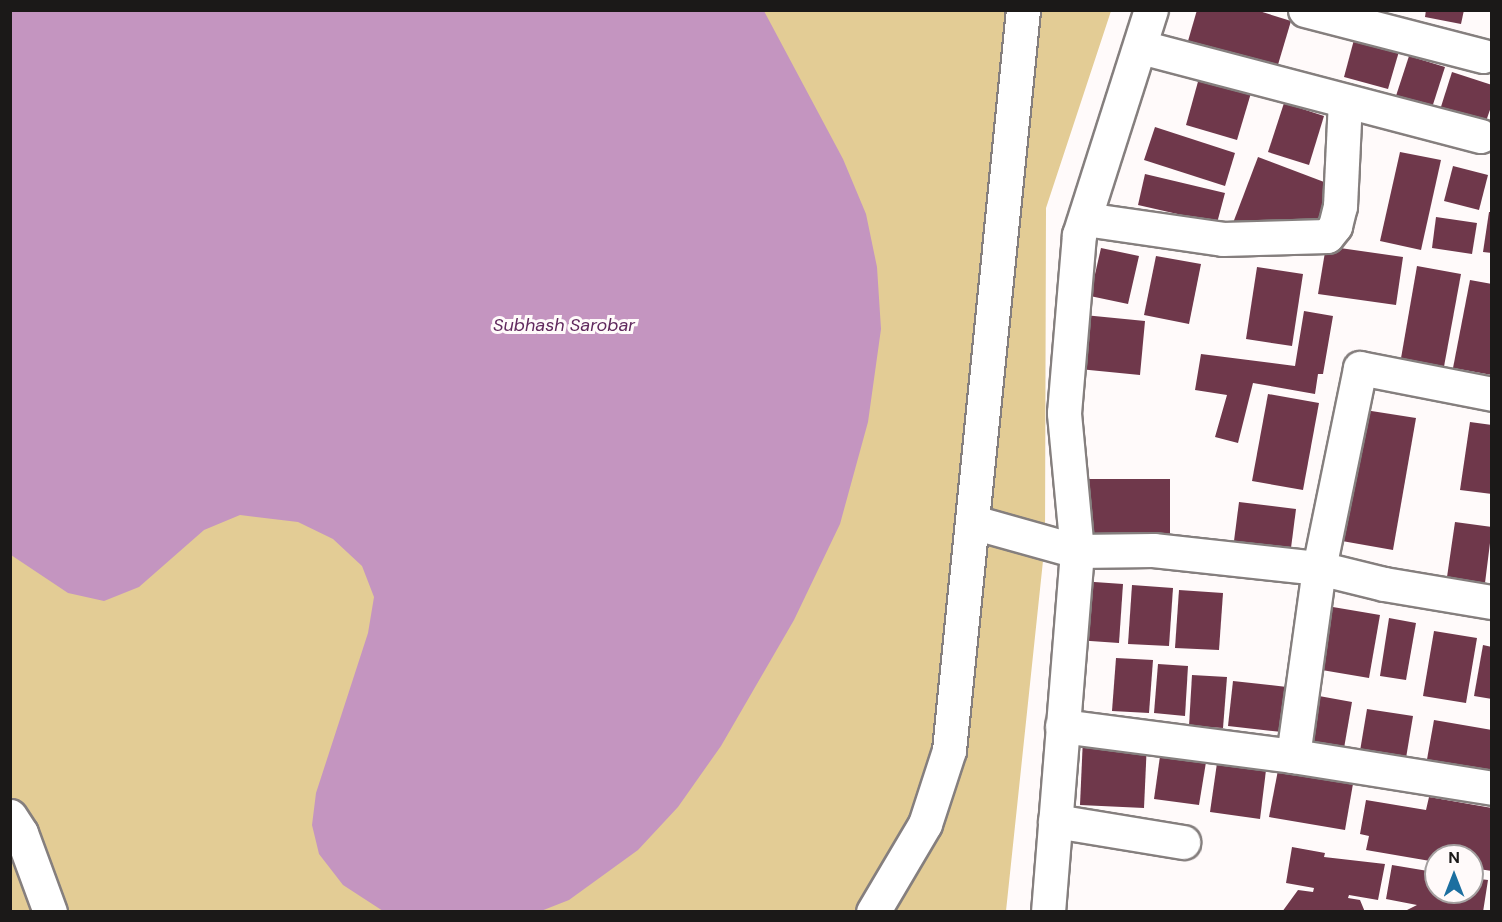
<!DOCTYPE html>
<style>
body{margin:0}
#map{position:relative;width:1502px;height:922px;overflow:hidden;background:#fffafa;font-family:"DM Sans",sans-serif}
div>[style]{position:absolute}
.green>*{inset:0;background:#e3cc95}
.water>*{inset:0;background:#c495c0}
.building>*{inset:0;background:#6f384b}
.roads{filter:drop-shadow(2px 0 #857f7e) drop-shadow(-2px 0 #857f7e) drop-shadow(0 2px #857f7e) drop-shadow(0 -2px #857f7e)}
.minor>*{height:33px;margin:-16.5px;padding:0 16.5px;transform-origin:16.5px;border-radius:16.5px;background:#fff}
span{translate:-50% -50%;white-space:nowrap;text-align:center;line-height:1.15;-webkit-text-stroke:6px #fffafa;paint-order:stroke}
.water-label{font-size:18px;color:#61295e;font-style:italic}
.frame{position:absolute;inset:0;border:12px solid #1b1918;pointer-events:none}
.north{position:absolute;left:1424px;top:844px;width:60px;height:60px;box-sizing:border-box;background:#fffafa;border:2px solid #a4a0a0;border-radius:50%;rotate:0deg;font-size:16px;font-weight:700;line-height:24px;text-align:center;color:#1b1918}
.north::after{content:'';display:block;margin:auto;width:21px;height:27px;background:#1c6fa0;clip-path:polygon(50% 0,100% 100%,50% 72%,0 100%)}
</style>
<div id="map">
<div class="green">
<i style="clip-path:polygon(10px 11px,1111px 11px,1046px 208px,1045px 542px,1006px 911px,11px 911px)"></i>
</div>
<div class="water">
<i style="clip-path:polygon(11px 10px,764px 11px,843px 159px,866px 214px,877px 267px,881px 329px,868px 422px,840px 524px,794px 620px,721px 746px,678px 807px,638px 850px,569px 900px,541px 911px,383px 911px,343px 885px,319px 854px,312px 825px,316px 793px,368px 633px,374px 597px,362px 566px,333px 539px,298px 522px,240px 515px,204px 530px,139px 587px,104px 601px,68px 593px,11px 555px)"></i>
</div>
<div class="building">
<i style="clip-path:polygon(1197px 10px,1256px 10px,1291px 21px,1277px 68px,1188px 41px)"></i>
<i style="clip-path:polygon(1426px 10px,1464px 10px,1461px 24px,1425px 17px)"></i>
<i style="clip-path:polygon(1355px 36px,1400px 48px,1388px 89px,1344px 77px)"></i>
<i style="clip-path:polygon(1409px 56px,1445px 67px,1430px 114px,1394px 102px)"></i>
<i style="clip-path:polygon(1452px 72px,1492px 85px,1492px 104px,1484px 127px,1439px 113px)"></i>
<i style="clip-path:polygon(1199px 78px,1251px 93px,1237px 140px,1186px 125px)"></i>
<i style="clip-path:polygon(1284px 103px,1324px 116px,1309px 165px,1268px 152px)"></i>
<i style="clip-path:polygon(1155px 127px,1235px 153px,1225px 186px,1144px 160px)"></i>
<i style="clip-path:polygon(1400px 152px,1441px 160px,1421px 250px,1380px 241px)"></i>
<i style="clip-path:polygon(1258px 157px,1332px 185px,1322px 225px,1233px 223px)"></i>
<i style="clip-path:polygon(1453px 166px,1488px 175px,1479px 210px,1444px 201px)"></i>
<i style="clip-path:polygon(1145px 174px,1225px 193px,1217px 223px,1138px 205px)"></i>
<i style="clip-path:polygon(1489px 212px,1492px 212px,1492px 253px,1483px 252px)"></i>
<i style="clip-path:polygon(1436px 217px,1477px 223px,1472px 254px,1432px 248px)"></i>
<i style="clip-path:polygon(1326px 246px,1403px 257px,1396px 305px,1318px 294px)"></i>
<i style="clip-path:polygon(1101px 248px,1139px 256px,1128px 304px,1090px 296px)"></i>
<i style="clip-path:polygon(1156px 256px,1201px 264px,1189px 324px,1144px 315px)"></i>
<i style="clip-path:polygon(1417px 266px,1461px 274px,1443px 372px,1400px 364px)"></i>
<i style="clip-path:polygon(1257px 267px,1303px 274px,1292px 346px,1246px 339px)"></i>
<i style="clip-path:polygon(1470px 280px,1492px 284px,1492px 375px,1453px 368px)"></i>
<i style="clip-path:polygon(1304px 311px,1333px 316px,1323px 374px,1318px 374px,1315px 394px,1253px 383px,1238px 443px,1215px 437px,1227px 395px,1195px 390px,1201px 354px,1295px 366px)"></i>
<i style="clip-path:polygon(1084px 315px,1145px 321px,1140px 375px,1079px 369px)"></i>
<i style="clip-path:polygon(1268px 394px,1319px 403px,1303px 490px,1252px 481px)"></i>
<i style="clip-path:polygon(1365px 410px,1416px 418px,1393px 550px,1342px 541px)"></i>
<i style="clip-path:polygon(1470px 422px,1492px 425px,1492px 494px,1460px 490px)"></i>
<i style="clip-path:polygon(1078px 479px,1170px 479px,1170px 542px,1089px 542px)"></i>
<i style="clip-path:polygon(1239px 502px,1296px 509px,1291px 548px,1234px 541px)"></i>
<i style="clip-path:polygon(1455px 522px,1492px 527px,1485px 583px,1447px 577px)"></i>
<i style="clip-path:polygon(1080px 581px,1123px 584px,1119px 643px,1076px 640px)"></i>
<i style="clip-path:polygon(1132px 585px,1173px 588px,1169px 646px,1128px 644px)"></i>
<i style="clip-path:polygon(1179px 590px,1223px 593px,1219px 650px,1175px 648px)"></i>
<i style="clip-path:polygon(1321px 605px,1380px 615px,1369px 678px,1310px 668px)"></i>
<i style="clip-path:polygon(1389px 618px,1416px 623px,1406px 680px,1380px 676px)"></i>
<i style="clip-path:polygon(1434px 631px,1477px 638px,1466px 703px,1423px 696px)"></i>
<i style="clip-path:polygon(1483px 645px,1492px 647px,1492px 699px,1474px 696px)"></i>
<i style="clip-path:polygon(1116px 658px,1153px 660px,1149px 713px,1112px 711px)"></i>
<i style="clip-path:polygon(1158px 664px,1188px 666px,1185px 716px,1154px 713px)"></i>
<i style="clip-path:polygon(1192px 675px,1227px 677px,1223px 728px,1189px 726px)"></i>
<i style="clip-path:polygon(1233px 681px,1287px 687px,1282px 732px,1228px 726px)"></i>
<i style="clip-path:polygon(1308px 694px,1352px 702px,1343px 754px,1298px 746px)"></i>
<i style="clip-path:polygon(1367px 709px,1413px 716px,1406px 758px,1360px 751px)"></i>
<i style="clip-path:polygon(1434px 720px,1492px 730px,1492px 777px,1426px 765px)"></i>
<i style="clip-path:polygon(1083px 738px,1147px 742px,1144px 808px,1080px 805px)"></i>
<i style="clip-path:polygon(1161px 749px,1207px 756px,1199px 805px,1154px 799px)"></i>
<i style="clip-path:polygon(1218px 756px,1267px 762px,1260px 819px,1210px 812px)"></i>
<i style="clip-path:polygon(1279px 765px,1354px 778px,1345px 830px,1269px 817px)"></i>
<i style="clip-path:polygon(1429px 797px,1492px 808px,1492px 871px,1472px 868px,1472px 856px,1436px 856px,1436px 862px,1366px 850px,1369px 836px,1360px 834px,1366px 800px,1426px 810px)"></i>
<i style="clip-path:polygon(1292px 847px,1325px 853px,1324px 857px,1385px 864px,1378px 900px,1349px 895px,1348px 898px,1360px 900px,1365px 912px,1282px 912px,1298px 890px,1313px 892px,1314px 888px,1286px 883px)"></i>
<i style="clip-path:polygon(1392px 865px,1428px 871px,1427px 877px,1436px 878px,1436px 892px,1472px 892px,1472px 878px,1488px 880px,1483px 912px,1403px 912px,1417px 905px,1386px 899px)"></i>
</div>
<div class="roads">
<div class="minor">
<i style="left:1305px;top:10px;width:184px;rotate:14.5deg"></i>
<i style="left:1141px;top:47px;width:351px;rotate:14.7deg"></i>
<i style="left:1085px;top:219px;width:139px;rotate:8.2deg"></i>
<i style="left:1223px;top:239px;width:104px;rotate:-1.7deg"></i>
<i style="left:1327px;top:236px;width:13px;rotate:-51deg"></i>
<i style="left:1335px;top:226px;width:21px;rotate:-76deg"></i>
<i style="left:1340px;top:206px;width:105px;rotate:-87.3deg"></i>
<i style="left:973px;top:522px;width:108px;rotate:15.6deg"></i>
<i style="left:1077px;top:551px;width:76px;rotate:-0.8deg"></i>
<i style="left:1153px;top:550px;width:167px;rotate:6.2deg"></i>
<i style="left:1319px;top:568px;width:67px;rotate:13.8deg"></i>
<i style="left:1384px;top:584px;width:109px;rotate:9.5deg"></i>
<i style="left:1062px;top:726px;width:233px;rotate:7.4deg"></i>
<i style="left:1293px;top:756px;width:190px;rotate:-82.1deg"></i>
<i style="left:1319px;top:568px;width:204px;rotate:-78.4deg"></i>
<i style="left:1360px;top:368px;width:135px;rotate:11.1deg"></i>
<i style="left:1293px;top:756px;width:202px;rotate:9.1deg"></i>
<i style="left:10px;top:816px;width:20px;rotate:57deg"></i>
<i style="left:21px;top:833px;width:84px;rotate:69.8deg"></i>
<i style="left:1055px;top:821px;width:130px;rotate:9.3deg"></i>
<i style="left:873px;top:912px;width:102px;rotate:-59.4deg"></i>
<i style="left:925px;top:824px;width:78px;rotate:-72deg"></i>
<i style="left:949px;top:750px;width:744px;rotate:-84.29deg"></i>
<i style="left:1048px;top:912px;width:362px;rotate:-85.4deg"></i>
<i style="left:1077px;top:551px;width:139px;rotate:-95.4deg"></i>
<i style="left:1064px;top:413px;width:179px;rotate:-85.2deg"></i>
<i style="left:1079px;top:235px;width:236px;rotate:-72.3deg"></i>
</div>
</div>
<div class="water-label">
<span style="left:564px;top:325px">Subhash Sarobar</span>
</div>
<div class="frame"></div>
<div class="north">N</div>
</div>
